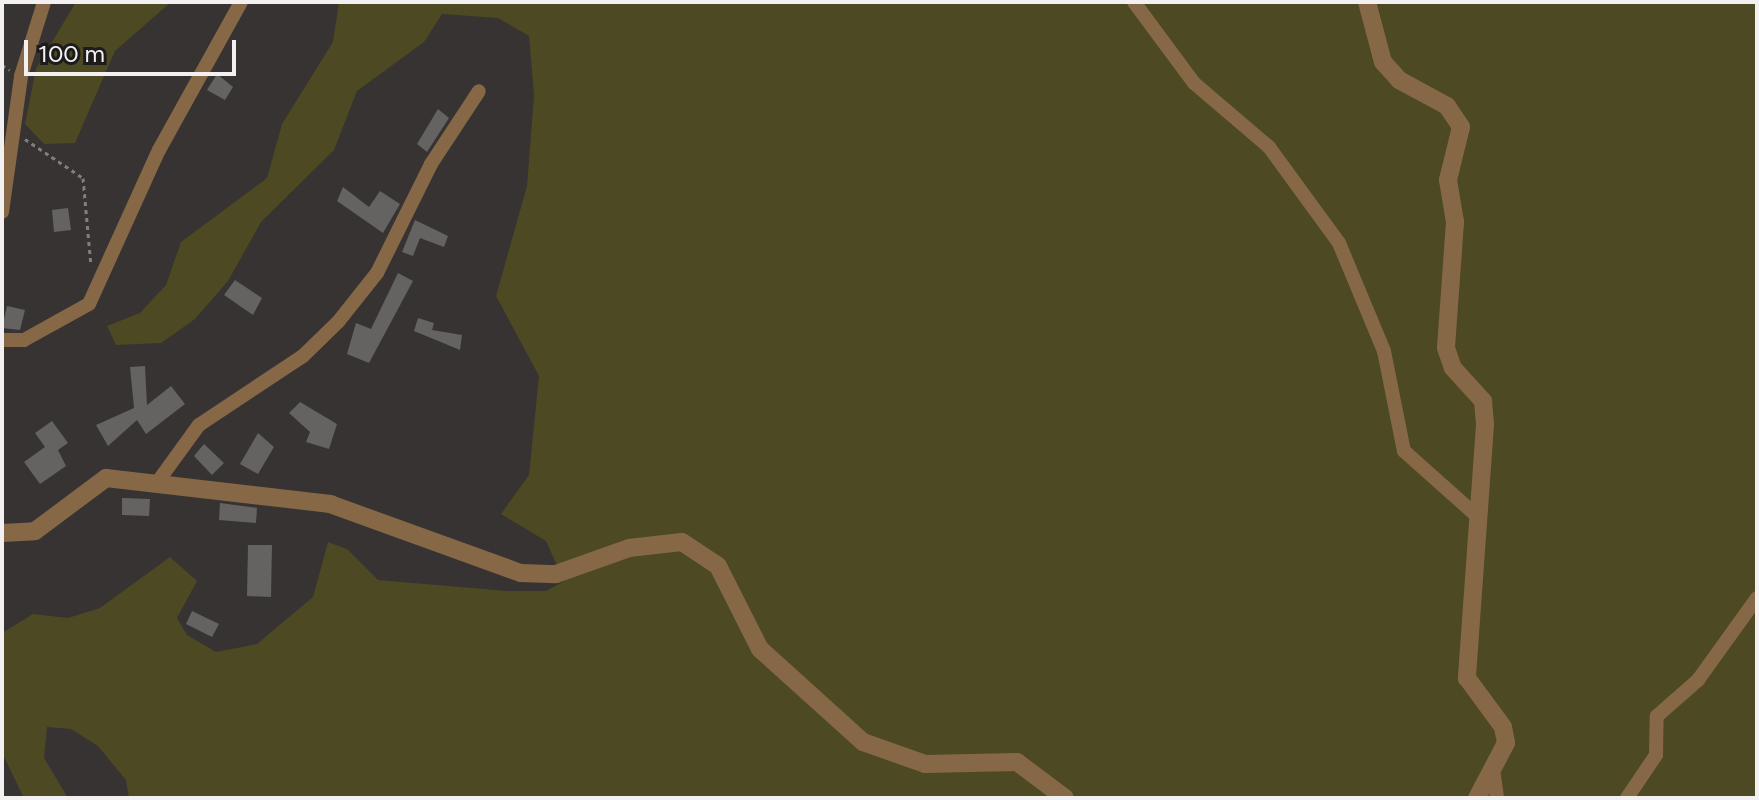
<!DOCTYPE html>
<style>
body{margin:0}
#map{position:relative;width:1759px;height:800px;overflow:hidden;background:#363332;font-family:Figtree,sans-serif}
div>[style]{position:absolute}
.green>*{inset:0;background:#4d4923}
.building>*{inset:0;background:#656262}
.path>*{height:3px;margin-top:-1.5px;transform-origin:0;background:repeating-linear-gradient(90deg,#817f7e 0 4px,transparent 0 8px)}
.minor>*{height:14px;margin:-7px;padding:0 7px;transform-origin:7px;border-radius:7px;background:#866847}
.tertiary>*{height:18px;margin:-9px;padding:0 9px;transform-origin:9px;border-radius:9px;background:#866847}
span{translate:-50% -50%;white-space:nowrap;text-align:center;line-height:1.15;-webkit-text-stroke:8px #1d1b1b;paint-order:stroke}
.frame{position:absolute;inset:0;border:4px solid #f2f0f0;pointer-events:none}
.scale{position:absolute;left:24px;top:40px;width:212px;height:36px;box-sizing:border-box;border:4px solid #f2f0f0;border-top:0;padding-left:10px;font-size:24px;line-height:28px;white-space:nowrap;color:#f2f0f0;-webkit-text-stroke:6px #1d1b1b;paint-order:stroke}
</style>
<div id="map">
<div class="green">
<i style="clip-path:polygon(76px 2px,171px 2px,115px 51px,75px 143px,44px 144px,25px 124px,36px 69px)"></i>
<i style="clip-path:polygon(339px 2px,1757px 2px,1757px 798px,129px 798px,126px 780px,98px 746px,71px 729px,47px 727px,44px 758px,68px 798px,24px 798px,2px 753px,2px 633px,33px 614px,68px 618px,100px 608px,170px 557px,197px 581px,177px 618px,187px 635px,216px 652px,257px 644px,313px 597px,328px 542px,347px 549px,378px 580px,507px 591px,546px 591px,564px 581px,546px 541px,501px 514px,529px 475px,539px 376px,496px 296px,527px 186px,534px 95px,529px 36px,498px 18px,442px 14px,424px 42px,357px 91px,334px 150px,261px 222px,228px 281px,195px 319px,161px 343px,116px 345px,107px 326px,140px 313px,166px 285px,181px 242px,267px 178px,282px 124px,333px 42px)"></i>
</div>
<div class="building">
<i style="clip-path:polygon(217px 74px,233px 87px,225px 100px,207px 90px)"></i>
<i style="clip-path:polygon(438px 109px,449px 118px,427px 152px,417px 144px)"></i>
<i style="clip-path:polygon(343px 187px,369px 207px,380px 191px,400px 204px,383px 233px,337px 201px)"></i>
<i style="clip-path:polygon(68px 208px,71px 230px,54px 232px,52px 210px)"></i>
<i style="clip-path:polygon(415px 220px,448px 236px,444px 247px,420px 238px,413px 256px,402px 252px)"></i>
<i style="clip-path:polygon(398px 273px,413px 281px,369px 363px,347px 354px,356px 323px,371px 329px)"></i>
<i style="clip-path:polygon(235px 280px,262px 298px,253px 315px,224px 295px)"></i>
<i style="clip-path:polygon(7px 306px,25px 310px,20px 330px,2px 328px)"></i>
<i style="clip-path:polygon(418px 318px,434px 323px,432px 330px,462px 335px,460px 350px,414px 331px)"></i>
<i style="clip-path:polygon(145px 366px,147px 405px,171px 386px,185px 404px,146px 434px,137px 420px,108px 446px,96px 425px,134px 408px,130px 367px)"></i>
<i style="clip-path:polygon(300px 402px,337px 424px,329px 449px,306px 442px,310px 432px,289px 413px)"></i>
<i style="clip-path:polygon(52px 421px,68px 443px,58px 450px,66px 466px,40px 484px,24px 462px,45px 447px,35px 433px)"></i>
<i style="clip-path:polygon(258px 433px,274px 447px,258px 474px,240px 464px)"></i>
<i style="clip-path:polygon(204px 444px,224px 463px,212px 475px,194px 456px)"></i>
<i style="clip-path:polygon(122px 498px,150px 499px,149px 516px,122px 515px)"></i>
<i style="clip-path:polygon(220px 503px,257px 508px,256px 523px,219px 520px)"></i>
<i style="clip-path:polygon(248px 545px,272px 545px,271px 597px,247px 596px)"></i>
<i style="clip-path:polygon(192px 611px,219px 624px,212px 637px,186px 624px)"></i>
</div>
<div class="path">
<i style="left:2px;top:65px;width:9px;rotate:32deg"></i>
<i style="left:25px;top:139px;width:70px;rotate:33.9deg"></i>
<i style="left:83px;top:178px;width:88px;rotate:84.8deg"></i>
</div>
<div class="minor">
<i style="left:1134px;top:2px;width:101px;rotate:53.5deg"></i>
<i style="left:1194px;top:83px;width:99px;rotate:40.5deg"></i>
<i style="left:1269px;top:147px;width:119px;rotate:53.9deg"></i>
<i style="left:1339px;top:243px;width:117px;rotate:67.4deg"></i>
<i style="left:1384px;top:351px;width:102px;rotate:78.7deg"></i>
<i style="left:1404px;top:451px;width:98px;rotate:41.7deg"></i>
<i style="left:2px;top:212px;width:137px;rotate:-82deg"></i>
<i style="left:21px;top:76px;width:77px;rotate:-72.7deg"></i>
<i style="left:2px;top:340px;width:22px"></i>
<i style="left:24px;top:340px;width:74px;rotate:-29deg"></i>
<i style="left:89px;top:304px;width:169px;rotate:-65.6deg"></i>
<i style="left:159px;top:150px;width:169px;rotate:-61deg"></i>
<i style="left:159px;top:480px;width:68px;rotate:-54deg"></i>
<i style="left:199px;top:425px;width:125px;rotate:-33.6deg"></i>
<i style="left:303px;top:356px;width:49px;rotate:-44.2deg"></i>
<i style="left:338px;top:322px;width:63px;rotate:-51.5deg"></i>
<i style="left:377px;top:273px;width:122px;rotate:-63.6deg"></i>
<i style="left:431px;top:164px;width:87px;rotate:-56.7deg"></i>
<i style="left:1493px;top:769px;width:29px;rotate:82deg"></i>
<i style="left:1627px;top:798px;width:52px;rotate:-56deg"></i>
<i style="left:1656px;top:755px;width:39px;rotate:-89deg"></i>
<i style="left:1657px;top:716px;width:55px;rotate:-41.3deg"></i>
<i style="left:1698px;top:680px;width:101px;rotate:-54.3deg"></i>
</div>
<div class="tertiary">
<i style="left:1367px;top:2px;width:62px;rotate:75.1deg"></i>
<i style="left:1383px;top:62px;width:24px;rotate:48deg"></i>
<i style="left:1399px;top:80px;width:55px;rotate:28.4deg"></i>
<i style="left:1447px;top:106px;width:25px;rotate:56deg"></i>
<i style="left:1461px;top:127px;width:55px;rotate:103.8deg"></i>
<i style="left:1448px;top:180px;width:43px;rotate:80.5deg"></i>
<i style="left:1455px;top:222px;width:126px;rotate:94.1deg"></i>
<i style="left:1446px;top:348px;width:21px;rotate:71deg"></i>
<i style="left:1453px;top:368px;width:45px;rotate:47.7deg"></i>
<i style="left:1483px;top:401px;width:24px;rotate:85deg"></i>
<i style="left:1485px;top:425px;width:254px;rotate:94.1deg"></i>
<i style="left:1467px;top:678px;width:61px;rotate:53.7deg"></i>
<i style="left:1503px;top:727px;width:16px;rotate:79deg"></i>
<i style="left:1506px;top:743px;width:62px;rotate:117.8deg"></i>
<i style="left:2px;top:533px;width:33px;rotate:-3deg"></i>
<i style="left:35px;top:531px;width:89px;rotate:-36.7deg"></i>
<i style="left:106px;top:478px;width:226px;rotate:6.6deg"></i>
<i style="left:330px;top:504px;width:203px;rotate:19.9deg"></i>
<i style="left:521px;top:573px;width:35px;rotate:2deg"></i>
<i style="left:556px;top:574px;width:77px;rotate:-19.6deg"></i>
<i style="left:629px;top:548px;width:53px;rotate:-6.5deg"></i>
<i style="left:682px;top:542px;width:43px;rotate:33.7deg"></i>
<i style="left:718px;top:566px;width:93px;rotate:63.2deg"></i>
<i style="left:760px;top:649px;width:139px;rotate:42.1deg"></i>
<i style="left:863px;top:742px;width:66px;rotate:19.5deg"></i>
<i style="left:925px;top:764px;width:92px;rotate:-1.2deg"></i>
<i style="left:1017px;top:762px;width:60px;rotate:36.9deg"></i>
</div>
<div class="frame"></div>
<div class="scale">100 m</div>
</div>
